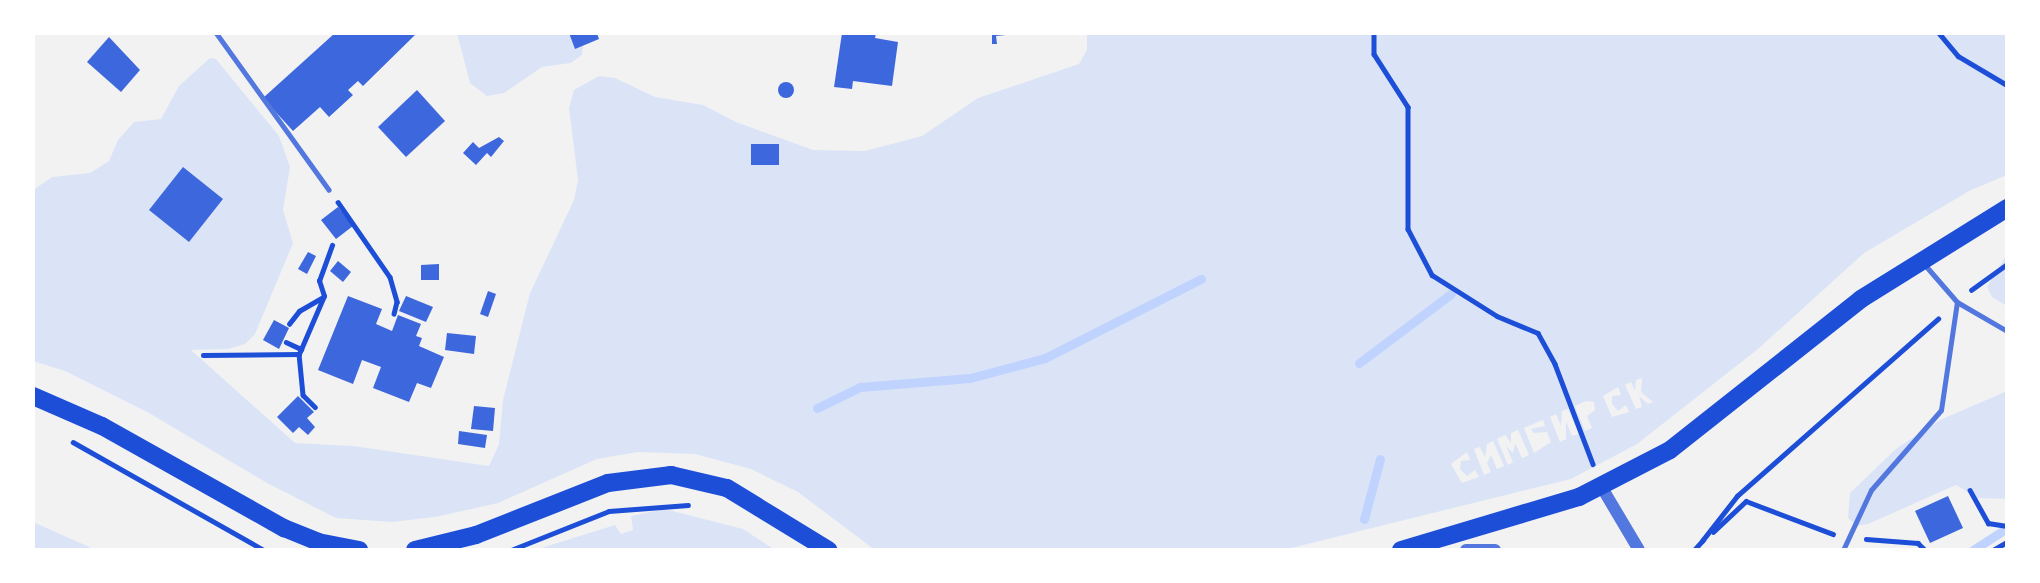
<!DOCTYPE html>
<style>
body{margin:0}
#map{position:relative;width:2040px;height:583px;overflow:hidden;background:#f2f2f2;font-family:Roboto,sans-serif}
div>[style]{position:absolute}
.green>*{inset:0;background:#dbe4f7}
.stream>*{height:9px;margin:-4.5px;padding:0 4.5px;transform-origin:4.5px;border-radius:4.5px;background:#bfd3fe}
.building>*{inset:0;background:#3d67dc}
.round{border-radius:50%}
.path>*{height:4.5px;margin:-2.25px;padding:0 2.25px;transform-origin:2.25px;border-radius:2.25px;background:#1d4ed8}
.service>*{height:5px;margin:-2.5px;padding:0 2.5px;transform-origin:2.5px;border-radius:2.5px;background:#5277de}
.tertiary>*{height:12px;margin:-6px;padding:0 6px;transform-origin:6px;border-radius:6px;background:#5277de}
.primary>*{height:18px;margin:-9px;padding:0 9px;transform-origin:9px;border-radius:9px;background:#1d4ed8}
span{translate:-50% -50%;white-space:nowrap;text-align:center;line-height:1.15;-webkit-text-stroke:6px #fff;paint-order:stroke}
.frame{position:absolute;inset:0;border:35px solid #fff;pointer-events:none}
</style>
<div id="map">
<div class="green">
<i style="clip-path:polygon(457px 33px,584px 33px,582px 55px,571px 63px,542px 67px,504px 93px,487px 96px,470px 83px)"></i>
<i style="clip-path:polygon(evenodd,1087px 33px,2007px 33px,2007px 175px,1971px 190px,1864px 253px,1758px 349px,1637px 444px,1571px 479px,1283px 550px,875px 550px,798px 492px,751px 469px,695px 454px,638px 452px,597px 459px,498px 503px,435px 517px,391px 522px,336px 518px,267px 483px,149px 413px,65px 371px,33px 361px,33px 190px,52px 177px,90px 173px,109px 161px,118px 140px,134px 122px,161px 119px,179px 86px,210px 58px,216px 59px,279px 136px,290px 167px,283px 210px,293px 243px,255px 334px,245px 344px,228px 349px,191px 350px,295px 443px,353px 446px,489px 466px,499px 444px,503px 400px,530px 293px,574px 200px,578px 180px,569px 108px,574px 90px,599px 76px,615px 78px,655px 97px,703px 105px,736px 122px,813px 150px,865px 151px,922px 136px,978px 98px,1079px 64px,1087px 50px,1087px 33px,1642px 378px,1641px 392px,1653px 402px,1648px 404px,1639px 396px,1642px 407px,1636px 409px,1625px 385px,1631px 382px,1635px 391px,1636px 380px,1642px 378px,1087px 33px,1618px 387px,1621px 395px,1612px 396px,1612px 404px,1618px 411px,1626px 405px,1629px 412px,1612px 417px,1603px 396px,1618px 387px,1087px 33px,1586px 401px,1594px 402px,1595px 410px,1587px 416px,1592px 428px,1585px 431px,1575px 406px,1586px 401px,1087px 33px,1568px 409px,1579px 434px,1572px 436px,1566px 421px,1566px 439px,1560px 442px,1550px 417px,1556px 414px,1561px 426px,1562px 411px,1568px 409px,1087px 33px,1543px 420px,1545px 426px,1531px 429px,1534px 433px,1547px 432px,1551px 442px,1534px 453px,1524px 428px,1543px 420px,1087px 33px,1518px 430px,1529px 455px,1522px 458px,1515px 443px,1513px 453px,1506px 446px,1513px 462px,1508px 465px,1497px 439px,1505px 435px,1511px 443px,1511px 433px,1518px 430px,1087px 33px,1493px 441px,1504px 466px,1497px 469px,1491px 455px,1487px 463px,1491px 472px,1484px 475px,1474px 449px,1480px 447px,1485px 457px,1487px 444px,1493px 441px,1087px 33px,1467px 452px,1470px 460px,1461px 461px,1460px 469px,1467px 476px,1475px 470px,1479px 477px,1462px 483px,1451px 464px,1467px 452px)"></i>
<i style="clip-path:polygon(2007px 254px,2007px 306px,1992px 297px,1987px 287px)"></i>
<i style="clip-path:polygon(2007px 391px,2007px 499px,1978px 498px,1956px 485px,1868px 524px,1857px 526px,1848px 518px,1850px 493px,1897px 448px,1940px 420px)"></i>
<i style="clip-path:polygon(665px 509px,743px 529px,775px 550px,535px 550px,615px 525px,621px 534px,633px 530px,631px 516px)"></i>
<i style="clip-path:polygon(33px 522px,96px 550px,33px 550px)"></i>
</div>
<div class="stream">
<i style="left:1359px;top:363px;width:115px;rotate:-36.9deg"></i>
<i style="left:817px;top:408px;width:48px;rotate:-26deg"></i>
<i style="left:860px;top:387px;width:110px;rotate:-4.7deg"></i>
<i style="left:970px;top:378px;width:78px;rotate:-14.9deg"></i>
<i style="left:1045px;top:358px;width:175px;rotate:-26.9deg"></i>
<i style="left:1364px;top:519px;width:62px;rotate:-75.1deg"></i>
<i style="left:1973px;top:550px;width:40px;rotate:-32.9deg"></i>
</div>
<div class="building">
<i style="clip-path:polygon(335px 33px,417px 33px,363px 86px,358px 81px,348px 90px,353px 95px,329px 117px,320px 107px,293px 131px,263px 98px)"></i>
<i style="clip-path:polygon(569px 33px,597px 33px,599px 39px,575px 49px)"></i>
<i style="clip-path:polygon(842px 33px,876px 33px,875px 38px,898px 42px,892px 86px,853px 81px,852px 89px,834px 87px)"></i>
<i style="clip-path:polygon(992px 33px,1025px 33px,996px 36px,997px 44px,992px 44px)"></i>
<i style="clip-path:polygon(109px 37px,140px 70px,121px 92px,87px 62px)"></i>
<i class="round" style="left:778px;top:82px;width:16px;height:16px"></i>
<i style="clip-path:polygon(417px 90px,445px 121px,406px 157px,378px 127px)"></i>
<i style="clip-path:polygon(499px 137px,504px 141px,491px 157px,487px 153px,476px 165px,463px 153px,473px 142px,479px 148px)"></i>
<i style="clip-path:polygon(751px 144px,779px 144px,779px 165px,751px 165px)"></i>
<i style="clip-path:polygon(183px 167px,223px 199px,189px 242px,149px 210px)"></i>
<i style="clip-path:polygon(338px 207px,353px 226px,336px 239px,321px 220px)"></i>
<i style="clip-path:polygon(308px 252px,316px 256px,307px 274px,298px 269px)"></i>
<i style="clip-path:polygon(338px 261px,351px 272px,343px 282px,330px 271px)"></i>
<i style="clip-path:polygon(439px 264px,439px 280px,421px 280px,421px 265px)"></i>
<i style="clip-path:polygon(488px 291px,496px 294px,488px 317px,480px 314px)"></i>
<i style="clip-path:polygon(348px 296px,382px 309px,376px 324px,392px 331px,398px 315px,421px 324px,416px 336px,422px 338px,419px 346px,444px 357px,431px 388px,417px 383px,409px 402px,373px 388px,381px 367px,362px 360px,353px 384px,318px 370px)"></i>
<i style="clip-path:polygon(406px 296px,433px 307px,426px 322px,399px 311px)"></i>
<i style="clip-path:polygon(274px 320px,289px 328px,279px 349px,263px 340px)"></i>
<i style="clip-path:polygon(447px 333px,476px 336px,474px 354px,445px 350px)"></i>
<i style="clip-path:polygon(298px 396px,314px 412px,307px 418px,315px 427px,308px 435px,299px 427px,293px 433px,277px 417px)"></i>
<i style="clip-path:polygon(474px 406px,495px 408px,493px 431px,471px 429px)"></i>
<i style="clip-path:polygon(459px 431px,487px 435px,485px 448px,458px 444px)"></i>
<i style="clip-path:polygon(1948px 496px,1963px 528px,1930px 543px,1915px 511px)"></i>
</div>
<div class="path">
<i style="left:1374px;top:33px;width:21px;rotate:90deg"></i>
<i style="left:1374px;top:54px;width:63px;rotate:57.3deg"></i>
<i style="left:1408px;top:107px;width:122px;rotate:90deg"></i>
<i style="left:1408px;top:229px;width:52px;rotate:62.4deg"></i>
<i style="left:1432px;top:275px;width:77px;rotate:32.2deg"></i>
<i style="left:1497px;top:316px;width:44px;rotate:22.5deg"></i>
<i style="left:1538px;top:333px;width:35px;rotate:61deg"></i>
<i style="left:1555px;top:364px;width:107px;rotate:69.2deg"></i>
<i style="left:1939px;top:33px;width:30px;rotate:50deg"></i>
<i style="left:1958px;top:56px;width:57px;rotate:30.6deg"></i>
<i style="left:338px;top:202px;width:91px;rotate:55.3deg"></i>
<i style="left:390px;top:277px;width:26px;rotate:74deg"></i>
<i style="left:397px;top:302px;width:12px;rotate:104deg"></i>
<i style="left:1971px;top:290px;width:44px;rotate:-35.8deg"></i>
<i style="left:289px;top:324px;width:16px;rotate:-52deg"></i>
<i style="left:299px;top:311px;width:28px;rotate:-30deg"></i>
<i style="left:286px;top:342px;width:17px;rotate:25deg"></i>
<i style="left:299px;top:354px;width:41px;rotate:84.4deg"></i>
<i style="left:303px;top:395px;width:17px;rotate:45deg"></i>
<i style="left:203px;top:355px;width:96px;rotate:-0.6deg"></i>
<i style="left:299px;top:354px;width:63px;rotate:-66.7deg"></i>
<i style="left:324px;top:296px;width:16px;rotate:-108deg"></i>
<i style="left:319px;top:281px;width:38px;rotate:-70deg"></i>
<i style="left:73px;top:442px;width:219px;rotate:29.5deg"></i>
<i style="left:1970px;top:490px;width:38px;rotate:61deg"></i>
<i style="left:1988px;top:523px;width:19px;rotate:9deg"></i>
<i style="left:1713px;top:532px;width:45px;rotate:-43.2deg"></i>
<i style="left:1746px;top:501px;width:93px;rotate:20.8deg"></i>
<i style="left:1866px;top:539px;width:52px;rotate:4.4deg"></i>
<i style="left:1918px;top:543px;width:10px;rotate:45deg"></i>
<i style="left:1702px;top:541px;width:57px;rotate:-52.1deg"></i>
<i style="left:1737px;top:496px;width:268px;rotate:-41.4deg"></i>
<i style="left:511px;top:550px;width:105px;rotate:-21.7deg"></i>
<i style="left:609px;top:511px;width:79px;rotate:-4.3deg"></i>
<i style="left:1694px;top:550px;width:13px;rotate:-48deg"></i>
<i style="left:1993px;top:550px;width:16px;rotate:-30deg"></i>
</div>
<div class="service">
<i style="left:216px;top:33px;width:193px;rotate:54.3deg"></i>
<i style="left:1924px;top:264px;width:50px;rotate:49deg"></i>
<i style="left:1957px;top:302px;width:58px;rotate:30.1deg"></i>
<i style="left:1843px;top:550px;width:66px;rotate:-65deg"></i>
<i style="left:1871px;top:490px;width:106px;rotate:-48.8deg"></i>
<i style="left:1941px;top:410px;width:109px;rotate:-81.6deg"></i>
</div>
<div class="tertiary">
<i style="left:1601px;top:486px;width:74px;rotate:59.3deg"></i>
<i style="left:1466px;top:550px;width:29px"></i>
</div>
<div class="primary">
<i style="left:33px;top:396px;width:75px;rotate:23.5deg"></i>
<i style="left:102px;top:426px;width:209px;rotate:29.3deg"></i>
<i style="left:284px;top:528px;width:37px;rotate:22deg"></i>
<i style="left:318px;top:542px;width:42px;rotate:11deg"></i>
<i style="left:415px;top:550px;width:63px;rotate:-13.8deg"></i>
<i style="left:476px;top:535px;width:142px;rotate:-21.5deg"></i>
<i style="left:608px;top:483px;width:64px;rotate:-7.2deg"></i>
<i style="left:671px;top:475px;width:57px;rotate:13.1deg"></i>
<i style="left:727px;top:488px;width:119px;rotate:31.5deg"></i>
<i style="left:1401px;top:550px;width:186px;rotate:-16.6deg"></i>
<i style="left:1579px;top:497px;width:102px;rotate:-27.3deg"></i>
<i style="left:1670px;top:450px;width:243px;rotate:-38.3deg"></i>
<i style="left:1861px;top:299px;width:172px;rotate:-31.9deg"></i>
</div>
<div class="frame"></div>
</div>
